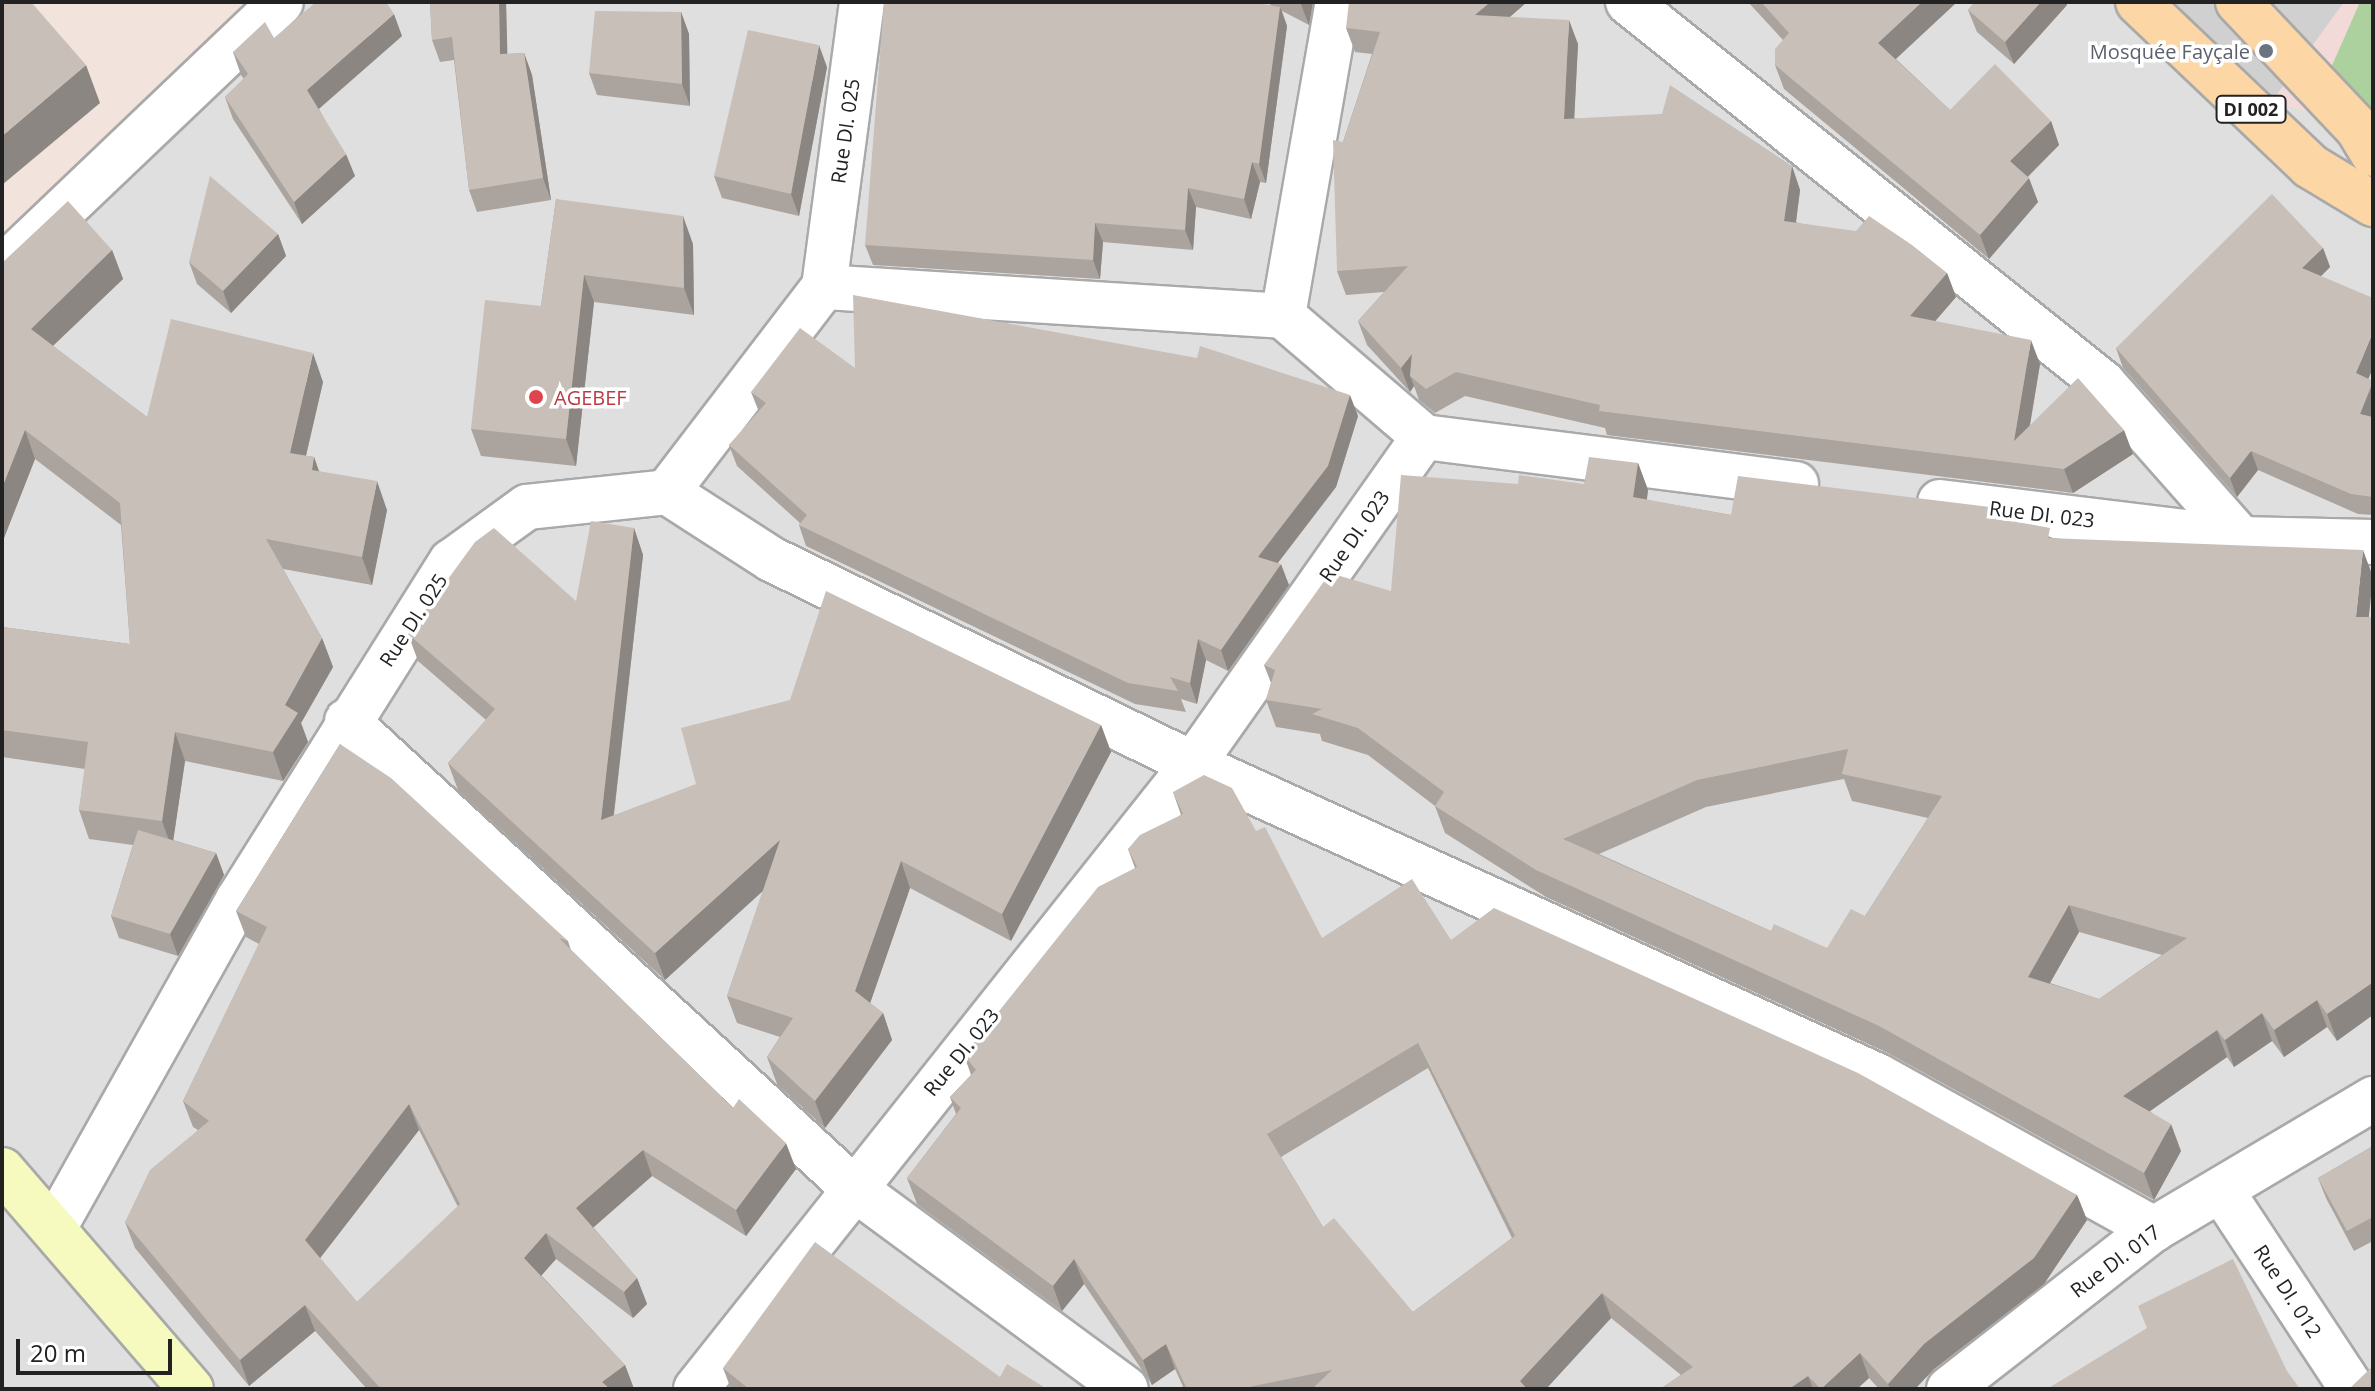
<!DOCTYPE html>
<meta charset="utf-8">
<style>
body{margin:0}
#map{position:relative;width:2375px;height:1391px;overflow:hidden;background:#f2efe9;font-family:"Open Sans",sans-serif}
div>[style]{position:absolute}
.residential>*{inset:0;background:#e0dfdf}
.commercial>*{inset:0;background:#f2dad9}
.religious>*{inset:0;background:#d0d0d0}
.military>*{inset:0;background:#f3e3dd}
.forest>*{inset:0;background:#add19e}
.roads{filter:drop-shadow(2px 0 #a9a9a9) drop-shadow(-2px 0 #a9a9a9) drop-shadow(0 2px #a9a9a9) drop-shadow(0 -2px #a9a9a9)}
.minor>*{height:44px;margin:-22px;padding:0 22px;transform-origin:22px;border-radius:22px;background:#fff}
.secondary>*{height:44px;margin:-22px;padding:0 22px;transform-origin:22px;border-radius:22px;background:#f7fabf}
.primary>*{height:44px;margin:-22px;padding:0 22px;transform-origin:22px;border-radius:22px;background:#fcd6a4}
.wall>*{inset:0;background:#aba49e}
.shaded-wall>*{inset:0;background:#8b8681}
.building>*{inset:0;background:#c7bfb8}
.dots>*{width:22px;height:22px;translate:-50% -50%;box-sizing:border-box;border:4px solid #fff;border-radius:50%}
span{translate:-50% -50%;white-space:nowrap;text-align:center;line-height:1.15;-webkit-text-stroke:7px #fff;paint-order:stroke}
.shield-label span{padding:2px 6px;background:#fff;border:2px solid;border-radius:6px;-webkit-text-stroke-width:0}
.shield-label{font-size:18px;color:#222;font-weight:700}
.worship-label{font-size:20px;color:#5b616d}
.right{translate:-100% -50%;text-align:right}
.street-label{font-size:20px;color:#222}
.health-label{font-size:20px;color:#be3a42}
.left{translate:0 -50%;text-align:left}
.frame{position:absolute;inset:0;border:4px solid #222;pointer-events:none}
.scale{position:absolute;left:16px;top:1339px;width:156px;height:36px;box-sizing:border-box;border:4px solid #222;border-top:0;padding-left:10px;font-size:24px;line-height:28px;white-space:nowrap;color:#222;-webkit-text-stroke:6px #fff;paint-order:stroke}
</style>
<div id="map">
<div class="residential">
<i style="clip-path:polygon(255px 2px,2360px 2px,2311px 113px,2373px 177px,2373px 1389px,2px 1389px,2px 242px)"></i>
</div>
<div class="commercial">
<i style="clip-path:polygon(2174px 2px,2360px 2px,2311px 113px,2272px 101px)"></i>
</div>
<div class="religious">
<i style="clip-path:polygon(2174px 2px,2344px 2px,2272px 101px)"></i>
</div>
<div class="military">
<i style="clip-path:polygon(2px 2px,255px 2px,2px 242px)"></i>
</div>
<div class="forest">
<i style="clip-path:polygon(2360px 2px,2373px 2px,2373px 177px,2311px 113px)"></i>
</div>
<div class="roads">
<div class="minor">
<i style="left:1628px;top:2px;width:609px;rotate:38.73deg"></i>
<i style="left:2103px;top:383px;width:208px;rotate:48.5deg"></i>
<i style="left:2px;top:268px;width:385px;rotate:-43.6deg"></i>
<i style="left:824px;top:287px;width:460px;rotate:3.6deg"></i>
<i style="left:1283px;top:316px;width:186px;rotate:40.6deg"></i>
<i style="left:1283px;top:316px;width:319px;rotate:-80.1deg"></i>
<i style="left:667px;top:492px;width:124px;rotate:32.8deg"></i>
<i style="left:771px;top:559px;width:469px;rotate:25.9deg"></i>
<i style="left:1193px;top:764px;width:753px;rotate:24.49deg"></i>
<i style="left:1878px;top:1076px;width:316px;rotate:29deg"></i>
<i style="left:1940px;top:502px;width:303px;rotate:7deg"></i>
<i style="left:2241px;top:539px;width:132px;rotate:1.3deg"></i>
<i style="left:347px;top:721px;width:687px;rotate:42.7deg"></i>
<i style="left:852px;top:1187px;width:340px;rotate:36.4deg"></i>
<i style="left:2223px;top:1193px;width:235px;rotate:56.6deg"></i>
<i style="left:54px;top:1228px;width:376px;rotate:-60.7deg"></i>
<i style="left:238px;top:900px;width:400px;rotate:-57.8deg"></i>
<i style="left:451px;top:562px;width:94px;rotate:-35.9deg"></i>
<i style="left:527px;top:507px;width:141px;rotate:-6.1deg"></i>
<i style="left:667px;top:492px;width:258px;rotate:-52.6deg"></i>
<i style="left:824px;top:287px;width:288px;rotate:-82.4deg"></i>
<i style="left:696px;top:1389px;width:799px;rotate:-51.51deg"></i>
<i style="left:1193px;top:764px;width:400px;rotate:-54.8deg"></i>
<i style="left:1424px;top:437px;width:375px;rotate:7.2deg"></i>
<i style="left:1949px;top:1389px;width:260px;rotate:-38deg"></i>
<i style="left:2154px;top:1229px;width:255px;rotate:-30.7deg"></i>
</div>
<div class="secondary">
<i style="left:2px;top:1170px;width:289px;rotate:49.2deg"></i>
</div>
<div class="primary">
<i style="left:2138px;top:2px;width:238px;rotate:43.6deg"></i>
<i style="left:2310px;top:166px;width:74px;rotate:31.1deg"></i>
<i style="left:2238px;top:2px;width:175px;rotate:46.6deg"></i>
<i style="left:2358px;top:129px;width:29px;rotate:59deg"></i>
</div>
</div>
<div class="wall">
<i style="clip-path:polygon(430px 2px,506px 2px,507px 54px,524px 53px,532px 75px,551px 200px,477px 212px,469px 190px,454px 60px,440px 62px,432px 40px)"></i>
<i style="clip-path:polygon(1265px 2px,1313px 2px,1309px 25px,1282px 11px,1287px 26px,1266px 183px,1260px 182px,1251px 219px,1196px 207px,1193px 250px,1103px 242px,1100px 279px,873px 265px,865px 245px,1271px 5px)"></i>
<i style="clip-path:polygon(1527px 2px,1510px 17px,1578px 44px,1574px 118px,1792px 166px,1800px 190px,1796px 222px,1947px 273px,1956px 297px,1935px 321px,2040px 364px,2030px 426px,2133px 454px,2073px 493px,1607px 435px,1605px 428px,1465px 396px,1435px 413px,1419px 400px,1414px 386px,1410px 392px,1367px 345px,1358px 321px,1384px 292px,1346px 295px,1337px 271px,1343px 142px,1372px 54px,1355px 52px,1346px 28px)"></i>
<i style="clip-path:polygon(1748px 2px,1957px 2px,1896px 59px,1950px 110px,2051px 121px,2059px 145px,2028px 177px,2038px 202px,1989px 259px,1784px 89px,1775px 65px,1783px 40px)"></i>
<i style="clip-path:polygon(1975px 2px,2066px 2px,2067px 5px,2014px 64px,1977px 32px,1968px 10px)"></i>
<i style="clip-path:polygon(681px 12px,689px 34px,690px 106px,597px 95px,589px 73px)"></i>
<i style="clip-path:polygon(402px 36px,319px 109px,355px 176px,302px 224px,233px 119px,225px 97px,244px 79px,241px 75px,233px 52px,274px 38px)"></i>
<i style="clip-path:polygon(827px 67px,799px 216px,722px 198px,714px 176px)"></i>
<i style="clip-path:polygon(556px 199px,693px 244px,694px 315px,594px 302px,576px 466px,481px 456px,471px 429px,541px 306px)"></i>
<i style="clip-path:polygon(278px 234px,286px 256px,231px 313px,197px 284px,189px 262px)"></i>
<i style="clip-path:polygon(2323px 248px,2330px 267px,2321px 276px,2368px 379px,2373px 381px,2373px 515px,2358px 514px,2258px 470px,2237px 497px,2123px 368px,2116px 348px)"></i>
<i style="clip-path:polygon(112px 250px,123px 279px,53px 346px,147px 417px,323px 382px,306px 456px,314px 457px,319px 471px,387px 510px,372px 585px,283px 569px,322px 638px,333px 667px,301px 723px,308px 742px,283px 781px,185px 761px,173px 840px,216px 853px,224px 875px,178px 956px,119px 938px,111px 916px,133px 845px,89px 839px,79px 810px,85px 769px,2px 757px,2px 627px,130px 644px,121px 525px,35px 459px,2px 543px,2px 263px)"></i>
<i style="clip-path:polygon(855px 368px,1358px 416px,1336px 487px,1278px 563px,1289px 585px,1228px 671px,1206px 660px,1197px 704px,1181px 699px,1186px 712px,1135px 704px,806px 546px,799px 525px,800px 523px,737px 466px,729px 445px,759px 412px,751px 392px)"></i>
<i style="clip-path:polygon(evenodd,1638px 463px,1648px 490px,1647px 500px,1731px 515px,1998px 508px,2002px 519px,2053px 538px,2369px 617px,2337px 1041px,2327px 1027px,2284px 1057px,2272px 1041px,2234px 1067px,2227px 1057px,2150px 1111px,2181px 1151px,2154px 1200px,1888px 1053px,1546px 897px,1445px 833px,1435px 806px,1368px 755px,1322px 741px,1320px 734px,1276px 727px,1266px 700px,1271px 683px,1264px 665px,1391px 591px,1518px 484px,1584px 484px,1638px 463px,1844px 779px,1852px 801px,1928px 818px,1865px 916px,1827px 948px,1771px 931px,1599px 854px,1706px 807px,1844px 779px,1638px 463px,2079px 932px,2162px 955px,2099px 999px,2050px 983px,2079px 932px)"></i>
<i style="clip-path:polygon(634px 528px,643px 555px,614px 815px,1101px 725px,1111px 752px,1011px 941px,910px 888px,870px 1003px,883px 1013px,892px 1040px,825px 1128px,777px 1084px,767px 1057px,780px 1037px,737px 1023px,727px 996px,763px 891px,665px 980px,458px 790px,448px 763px,486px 720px,418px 661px,408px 634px,576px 601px)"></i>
<i style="clip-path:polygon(evenodd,340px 744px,568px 941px,571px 950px,796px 1169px,746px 1236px,652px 1176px,593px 1227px,637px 1278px,647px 1304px,633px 1318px,556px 1259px,541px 1275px,625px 1365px,634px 1389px,367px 1389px,315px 1331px,249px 1386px,135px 1248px,125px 1222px,198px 1130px,193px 1127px,183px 1101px,259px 944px,246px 937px,236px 911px,340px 744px,419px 1130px,458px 1207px,357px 1302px,320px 1258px,419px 1130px)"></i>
<i style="clip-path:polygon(evenodd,1173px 792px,1256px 831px,1322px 938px,1451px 940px,2077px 1195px,2087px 1220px,2044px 1284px,1934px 1369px,1915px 1389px,1879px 1389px,1869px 1378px,1857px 1389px,1660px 1389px,1681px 1375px,1611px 1318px,1546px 1389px,1184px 1389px,1175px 1369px,1152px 1385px,1084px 1284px,1062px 1311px,917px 1204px,907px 1178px,956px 1114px,950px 1097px,971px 1075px,964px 1055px,1135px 868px,1128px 849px,1181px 815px,1173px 792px,1428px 1068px,1512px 1238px,1413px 1312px,1323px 1227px,1281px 1157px,1428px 1068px)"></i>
<i style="clip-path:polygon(2373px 1146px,2373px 1241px,2354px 1251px,2326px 1198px,2318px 1178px)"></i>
<i style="clip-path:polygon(723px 1368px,1000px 1377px,1047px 1389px,731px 1389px)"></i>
</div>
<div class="shaded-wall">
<i style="clip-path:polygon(499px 2px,506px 2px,508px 76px,500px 54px)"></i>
<i style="clip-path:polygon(1300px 2px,1313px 2px,1309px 25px)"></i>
<i style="clip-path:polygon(1490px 2px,1527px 2px,1484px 39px,1475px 15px)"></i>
<i style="clip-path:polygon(1922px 2px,1957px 2px,1887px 67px,1878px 43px)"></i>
<i style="clip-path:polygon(2041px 2px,2066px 2px,2067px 5px,2014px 64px,2005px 42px)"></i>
<i style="clip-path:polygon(1280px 7px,1287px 26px,1266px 183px,1259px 164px)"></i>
<i style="clip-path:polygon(681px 12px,689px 34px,690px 106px,682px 84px)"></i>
<i style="clip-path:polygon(394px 14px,402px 36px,315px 112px,307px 90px)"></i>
<i style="clip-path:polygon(1569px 20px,1578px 44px,1573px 143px,1564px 119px)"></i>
<i style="clip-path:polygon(819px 45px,827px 67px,799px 216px,791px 194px)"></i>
<i style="clip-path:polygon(524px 53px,532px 75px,551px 200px,543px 178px)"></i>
<i style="clip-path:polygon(86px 65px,100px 103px,2px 185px,2px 136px)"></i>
<i style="clip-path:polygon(2051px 121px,2059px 145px,2019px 185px,2010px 161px)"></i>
<i style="clip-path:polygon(346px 154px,355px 176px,302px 224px,294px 202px)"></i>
<i style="clip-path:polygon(1252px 162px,1260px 182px,1251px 219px,1244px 199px)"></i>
<i style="clip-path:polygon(1792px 166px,1800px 190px,1793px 245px,1784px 221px)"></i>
<i style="clip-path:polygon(2029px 178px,2038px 202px,1989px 259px,1980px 235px)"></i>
<i style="clip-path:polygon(1188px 188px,1196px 207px,1193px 250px,1185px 230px)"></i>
<i style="clip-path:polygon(683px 216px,693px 244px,694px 315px,684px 288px)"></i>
<i style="clip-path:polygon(1095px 223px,1103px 242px,1100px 279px,1093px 260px)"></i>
<i style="clip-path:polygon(278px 234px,286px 256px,231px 313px,223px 291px)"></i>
<i style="clip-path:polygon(2323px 248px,2330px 267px,2309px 288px,2302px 268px)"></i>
<i style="clip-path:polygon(112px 250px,123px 279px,41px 357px,31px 329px)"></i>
<i style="clip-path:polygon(1947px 273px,1956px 297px,1919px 340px,1910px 316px)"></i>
<i style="clip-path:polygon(584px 275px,594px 302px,576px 466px,566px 439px)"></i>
<i style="clip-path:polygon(2373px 332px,2373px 368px,2363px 392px,2356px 373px)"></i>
<i style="clip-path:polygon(2031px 340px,2040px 364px,2023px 465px,2014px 441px)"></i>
<i style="clip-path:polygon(313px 353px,323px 382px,300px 481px,290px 453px)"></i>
<i style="clip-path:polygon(1412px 354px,1410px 376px,1414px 386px,1410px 392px,1401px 368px)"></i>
<i style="clip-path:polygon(2373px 383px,2373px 418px,2360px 414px)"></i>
<i style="clip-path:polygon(1350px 395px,1358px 416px,1336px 487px,1266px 578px,1258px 557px)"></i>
<i style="clip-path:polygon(25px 430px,35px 459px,2px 543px,2px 488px)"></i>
<i style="clip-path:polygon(2124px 430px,2133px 454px,2073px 493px,2064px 469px)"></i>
<i style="clip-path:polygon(2251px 451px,2258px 470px,2237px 497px,2230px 478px)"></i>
<i style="clip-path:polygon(314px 457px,324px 486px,312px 470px)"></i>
<i style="clip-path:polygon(1638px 463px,1648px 490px,1643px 524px,1633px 497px)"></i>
<i style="clip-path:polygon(377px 481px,387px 510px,372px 585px,362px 557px)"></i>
<i style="clip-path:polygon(1998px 508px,2008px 535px,1986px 516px)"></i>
<i style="clip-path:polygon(634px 528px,643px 555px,610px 847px,601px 820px)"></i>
<i style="clip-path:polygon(2363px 550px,2373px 577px,2366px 644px,2356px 617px)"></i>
<i style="clip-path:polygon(1281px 564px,1289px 585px,1228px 671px,1221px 650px)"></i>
<i style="clip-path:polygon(322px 638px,333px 667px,301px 723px,308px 742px,283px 781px,273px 752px,285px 705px)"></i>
<i style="clip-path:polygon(1198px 639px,1206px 660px,1197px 704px,1190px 683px)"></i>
<i style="clip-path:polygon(1101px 725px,1111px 752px,1011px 941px,1002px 914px)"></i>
<i style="clip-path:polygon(175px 732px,185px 761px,172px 849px,162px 821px)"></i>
<i style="clip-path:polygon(780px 840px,790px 866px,665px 980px,655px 953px)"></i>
<i style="clip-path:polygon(216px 853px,224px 875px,178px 956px,170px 934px)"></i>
<i style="clip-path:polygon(901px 861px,910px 888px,865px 1018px,855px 991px)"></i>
<i style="clip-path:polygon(2069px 905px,2079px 932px,2038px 1004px,2028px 977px)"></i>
<i style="clip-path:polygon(2373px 982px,2373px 1015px,2337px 1041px,2327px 1014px)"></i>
<i style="clip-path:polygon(2317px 1000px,2327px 1027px,2284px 1057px,2274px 1030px)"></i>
<i style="clip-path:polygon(883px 1013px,892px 1040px,825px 1128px,815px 1101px)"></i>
<i style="clip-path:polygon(2262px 1013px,2272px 1041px,2234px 1067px,2225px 1040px)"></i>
<i style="clip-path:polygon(2217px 1030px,2227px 1057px,2133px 1123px,2123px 1096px)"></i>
<i style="clip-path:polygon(409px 1104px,419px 1130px,314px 1266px,305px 1240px)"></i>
<i style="clip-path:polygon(2171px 1124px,2181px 1151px,2154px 1200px,2144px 1173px)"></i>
<i style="clip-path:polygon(786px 1143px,796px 1169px,746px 1236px,736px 1210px)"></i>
<i style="clip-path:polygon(643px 1150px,652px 1176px,586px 1234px,576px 1208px)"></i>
<i style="clip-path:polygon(2077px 1195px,2087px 1220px,2044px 1284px,1934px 1369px,1915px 1389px,1890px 1389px,1888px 1384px,1924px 1344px)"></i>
<i style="clip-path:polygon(546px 1233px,556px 1259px,534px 1284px,524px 1258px)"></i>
<i style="clip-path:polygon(1074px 1259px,1084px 1284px,1062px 1311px,1053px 1286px)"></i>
<i style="clip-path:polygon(637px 1278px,647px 1304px,633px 1318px,624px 1292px)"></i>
<i style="clip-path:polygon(1602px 1293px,1611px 1318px,1546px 1389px,1523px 1389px,1520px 1381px)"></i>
<i style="clip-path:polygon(305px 1305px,315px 1331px,249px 1386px,240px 1360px)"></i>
<i style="clip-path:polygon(1166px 1344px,1175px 1369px,1152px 1385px,1143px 1360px)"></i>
<i style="clip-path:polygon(1860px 1353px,1869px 1378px,1857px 1389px,1821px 1389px)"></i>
<i style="clip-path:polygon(625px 1365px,634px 1389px,604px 1389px,602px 1382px)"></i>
<i style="clip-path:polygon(1808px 1376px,1813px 1389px,1789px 1389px)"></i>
</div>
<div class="building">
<i style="clip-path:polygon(2px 2px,31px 2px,86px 65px,2px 136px)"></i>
<i style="clip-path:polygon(316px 2px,386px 2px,394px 14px,307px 90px,346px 154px,294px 202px,225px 97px,248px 74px,233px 52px,265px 22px,274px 38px)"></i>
<i style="clip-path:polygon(430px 2px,499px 2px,500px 54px,524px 53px,543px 178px,469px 190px,452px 37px,432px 40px)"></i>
<i style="clip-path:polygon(884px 2px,1253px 2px,1280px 7px,1259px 164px,1252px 162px,1244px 199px,1188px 188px,1185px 230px,1095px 223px,1093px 260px,865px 245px)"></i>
<i style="clip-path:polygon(1349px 2px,1490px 2px,1475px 15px,1569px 20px,1564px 119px,1662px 114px,1670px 85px,1792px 166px,1784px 221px,1856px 231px,1869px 216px,1912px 245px,1947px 273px,1910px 316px,2031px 340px,2014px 441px,2078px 378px,2124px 430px,2064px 469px,1599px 411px,1600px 405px,1456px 372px,1426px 389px,1410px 376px,1412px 354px,1401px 368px,1358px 321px,1408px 266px,1337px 271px,1333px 140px,1343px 142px,1380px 32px,1346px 28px)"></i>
<i style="clip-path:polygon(1761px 2px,1922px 2px,1878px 43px,1950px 110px,1995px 64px,2051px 121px,2010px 161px,2029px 178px,1980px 235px,1775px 65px,1775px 49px,1789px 33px)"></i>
<i style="clip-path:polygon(1975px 2px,2041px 2px,2005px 42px,1968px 10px)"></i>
<i style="clip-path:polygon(595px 11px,681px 12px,682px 84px,589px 73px)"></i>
<i style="clip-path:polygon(748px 30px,819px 45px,791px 194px,714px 176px)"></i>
<i style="clip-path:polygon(210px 176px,278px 234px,223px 291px,189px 262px)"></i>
<i style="clip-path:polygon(2272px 194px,2323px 248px,2302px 268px,2373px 298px,2373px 332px,2356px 373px,2373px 381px,2360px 414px,2373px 417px,2373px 497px,2351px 494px,2251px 451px,2230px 478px,2116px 348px)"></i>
<i style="clip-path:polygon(556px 199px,683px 216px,684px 288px,584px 275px,566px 439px,471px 429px,485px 300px,541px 306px)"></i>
<i style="clip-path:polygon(68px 201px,112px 250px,31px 329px,147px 417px,171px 319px,313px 353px,290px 453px,314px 457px,312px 470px,377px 481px,362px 557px,266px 539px,322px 638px,285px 705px,298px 713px,273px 752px,175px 732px,162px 821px,79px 810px,88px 742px,2px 730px,2px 627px,130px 644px,120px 503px,25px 430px,2px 488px,2px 263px)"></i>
<i style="clip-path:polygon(853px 295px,1197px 358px,1200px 346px,1350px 395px,1328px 466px,1258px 557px,1281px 564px,1221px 650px,1198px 639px,1190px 683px,1170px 677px,1178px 691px,1128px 683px,799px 525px,807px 515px,729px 445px,766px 403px,751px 392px,800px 328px,855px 368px)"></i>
<i style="clip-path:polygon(evenodd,1589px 457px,1638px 463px,1633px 497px,1731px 515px,1738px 476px,1998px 508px,1986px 516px,2050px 528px,2048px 538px,2363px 550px,2356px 617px,2373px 617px,2373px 982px,2327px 1014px,2317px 1000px,2274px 1030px,2262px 1013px,2225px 1040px,2217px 1030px,2123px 1096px,2171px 1124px,2144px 1173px,1879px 1026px,1536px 870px,1435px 806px,1444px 792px,1358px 728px,1312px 714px,1322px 709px,1266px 700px,1275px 670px,1264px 665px,1330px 573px,1391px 591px,1401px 475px,1518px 484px,1519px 475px,1584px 484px,1589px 457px,1848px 749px,1842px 774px,1942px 796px,1865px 916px,1851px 909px,1827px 948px,1774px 924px,1771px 931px,1563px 839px,1697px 780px,1848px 749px,1589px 457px,2069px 905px,2187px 938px,2099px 999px,2028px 977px,2069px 905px)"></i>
<i style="clip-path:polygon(591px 521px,634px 528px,601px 820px,696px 784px,681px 728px,790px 700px,826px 591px,1101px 725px,1002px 914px,901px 861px,855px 991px,883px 1013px,815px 1101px,767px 1057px,793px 1018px,727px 996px,780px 840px,655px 953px,448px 763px,495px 709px,408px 634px,475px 542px,494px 528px,576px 601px)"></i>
<i style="clip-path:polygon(evenodd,340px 744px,391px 778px,568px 941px,559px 938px,733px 1108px,739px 1099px,786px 1143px,736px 1210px,643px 1150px,576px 1208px,637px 1278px,624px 1292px,546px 1233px,524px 1258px,625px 1365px,602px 1382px,610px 1389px,381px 1389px,305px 1305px,240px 1360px,125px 1222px,150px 1170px,209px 1121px,183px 1101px,267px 927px,236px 911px,340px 744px,409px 1104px,460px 1204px,357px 1302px,305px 1240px,409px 1104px)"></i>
<i style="clip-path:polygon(evenodd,1204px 775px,1232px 788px,1256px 831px,1265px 827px,1322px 938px,1412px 879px,1451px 940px,1494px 908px,1858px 1073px,2077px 1195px,2034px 1258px,1924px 1344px,1888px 1384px,1860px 1353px,1821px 1389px,1808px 1376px,1789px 1389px,1660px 1389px,1693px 1367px,1602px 1293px,1520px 1381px,1527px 1389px,1312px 1389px,1332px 1370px,1239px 1389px,1187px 1389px,1166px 1344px,1143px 1360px,1074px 1259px,1053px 1286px,907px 1178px,961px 1108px,950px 1097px,976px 1070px,964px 1055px,1098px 887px,1137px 867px,1128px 849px,1140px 835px,1183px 814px,1173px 792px,1204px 775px,1418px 1043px,1515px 1236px,1413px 1312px,1334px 1218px,1323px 1227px,1267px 1134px,1418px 1043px)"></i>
<i style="clip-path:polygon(138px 830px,216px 853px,170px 934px,111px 916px)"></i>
<i style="clip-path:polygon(2373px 1146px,2373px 1221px,2371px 1218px,2347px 1231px,2318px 1178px)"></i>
<i style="clip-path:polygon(815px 1242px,1000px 1377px,1007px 1364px,1047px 1389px,749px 1389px,723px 1368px)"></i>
<i style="clip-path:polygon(2233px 1259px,2287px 1371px,2300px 1389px,2047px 1389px,2147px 1328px,2138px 1306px)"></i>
<i style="clip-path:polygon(2373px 1366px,2373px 1389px,2349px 1389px)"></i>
</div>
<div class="dots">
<i style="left:2266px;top:51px;background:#6b7280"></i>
<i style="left:536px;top:397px;background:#e0444e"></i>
</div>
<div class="shield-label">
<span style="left:2251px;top:109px">DI 002</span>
</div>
<div class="worship-label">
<span class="right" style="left:2250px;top:51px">Mosquée Fayçale</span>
</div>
<div class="street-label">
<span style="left:845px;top:131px;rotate:-82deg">Rue DI. 025</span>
<span style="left:2042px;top:514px;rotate:7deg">Rue DI. 023</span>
<span style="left:1354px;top:536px;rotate:-55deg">Rue DI. 023</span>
<span style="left:413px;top:620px;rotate:-57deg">Rue DI. 025</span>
<span style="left:961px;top:1052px;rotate:-51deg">Rue DI. 023</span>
<span style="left:2115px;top:1261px;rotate:-37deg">Rue DI. 017</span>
<span style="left:2288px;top:1291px;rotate:57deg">Rue DI. 012</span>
</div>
<div class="health-label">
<span class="left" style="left:554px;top:397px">AGEBEF</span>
</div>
<div class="frame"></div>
<div class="scale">20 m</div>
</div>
